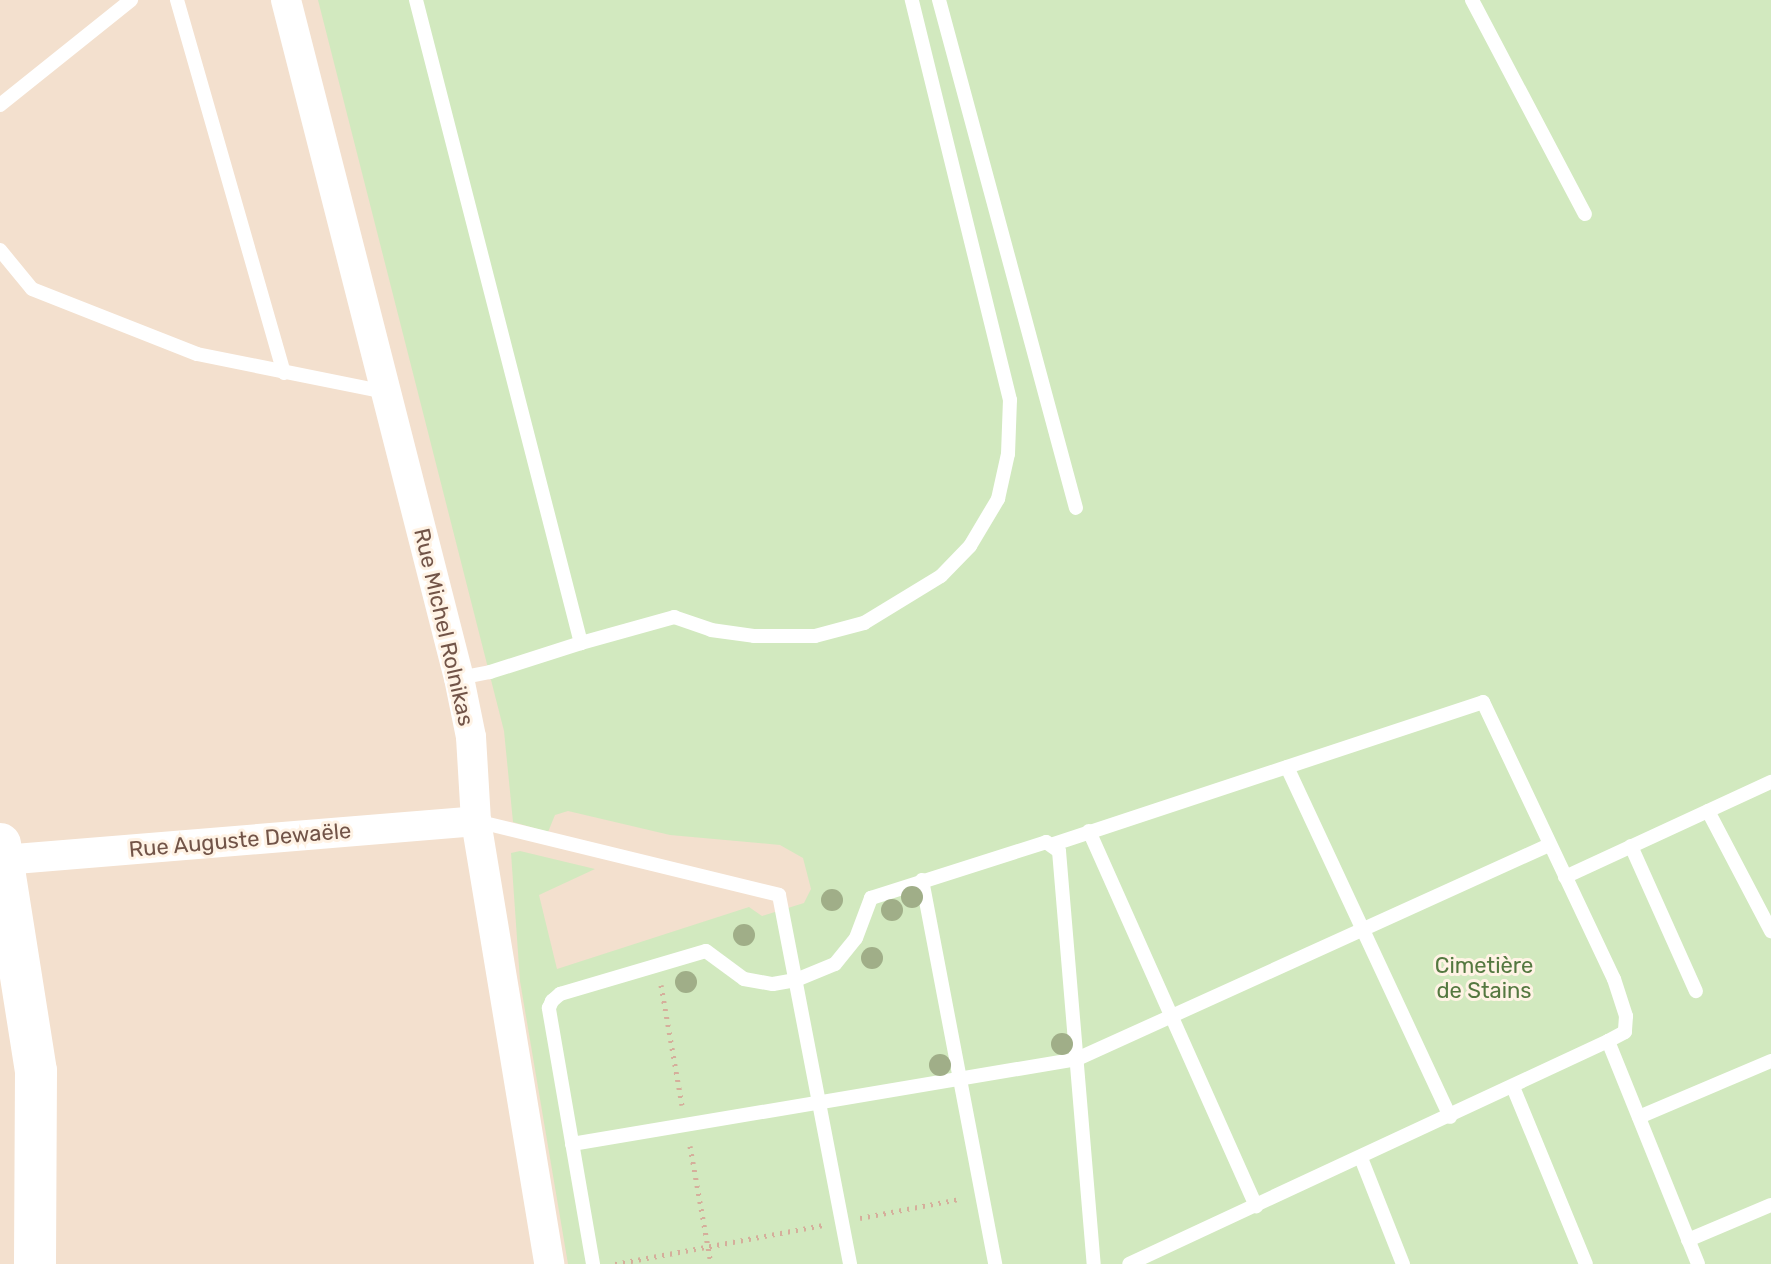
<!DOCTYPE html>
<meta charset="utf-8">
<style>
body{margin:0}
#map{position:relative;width:1771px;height:1264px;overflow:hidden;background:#fcefdf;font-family:Rubik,sans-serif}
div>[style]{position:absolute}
.residential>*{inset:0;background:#f3e0ce}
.green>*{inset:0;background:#d2e9bf}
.path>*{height:5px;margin-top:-2.5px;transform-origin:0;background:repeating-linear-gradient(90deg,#d5ae9b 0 2px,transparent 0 8px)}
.service>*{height:14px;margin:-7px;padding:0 7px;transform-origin:7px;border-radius:7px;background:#fff}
.minor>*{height:30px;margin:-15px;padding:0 15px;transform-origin:15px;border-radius:15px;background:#fff}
.secondary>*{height:42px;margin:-21px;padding:0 21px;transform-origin:21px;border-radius:21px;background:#fff}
.trees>*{width:22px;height:22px;margin:-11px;border-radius:50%;background:#a0ae88}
span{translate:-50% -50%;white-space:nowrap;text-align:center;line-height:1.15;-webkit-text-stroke:6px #fff3e5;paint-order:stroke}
.street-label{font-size:22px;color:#725448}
.park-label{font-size:22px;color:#547840}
</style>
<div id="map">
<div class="residential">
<i style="clip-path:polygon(0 0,1771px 0,1771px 1264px,0 1264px)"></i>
</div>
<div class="green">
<i style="clip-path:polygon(318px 0,1771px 0,1771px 1264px,568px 1264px,520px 981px,511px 853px,520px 851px,595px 869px,539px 895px,557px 969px,749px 907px,762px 916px,804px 903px,811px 889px,803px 858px,780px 845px,670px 835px,568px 811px,555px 815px,548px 832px,513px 822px,504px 731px)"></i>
</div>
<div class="path">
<i style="left:661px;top:985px;width:122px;rotate:80.1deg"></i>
<i style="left:690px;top:1146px;width:120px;rotate:79.9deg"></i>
<i style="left:860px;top:1218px;width:102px;rotate:-10.8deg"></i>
<i style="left:615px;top:1264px;width:212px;rotate:-10.6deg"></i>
</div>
<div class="service">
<i style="left:177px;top:0;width:388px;rotate:74deg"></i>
<i style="left:416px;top:0;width:664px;rotate:75.61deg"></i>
<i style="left:581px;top:643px;width:96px;rotate:162.3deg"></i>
<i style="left:490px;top:672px;width:32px;rotate:169deg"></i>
<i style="left:939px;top:0;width:526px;rotate:74.91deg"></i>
<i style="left:1472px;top:0;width:242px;rotate:62.2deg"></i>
<i style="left:0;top:105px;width:168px;rotate:-38.7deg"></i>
<i style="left:0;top:250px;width:50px;rotate:50.6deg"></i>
<i style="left:32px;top:289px;width:177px;rotate:21.5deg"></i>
<i style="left:197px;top:354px;width:193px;rotate:11.4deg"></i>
<i style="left:581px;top:643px;width:97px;rotate:-15.6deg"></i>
<i style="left:674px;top:617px;width:39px;rotate:19deg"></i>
<i style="left:711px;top:630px;width:43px;rotate:7.9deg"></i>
<i style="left:754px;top:636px;width:61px"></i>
<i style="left:815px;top:636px;width:51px;rotate:-14.9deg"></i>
<i style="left:864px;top:623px;width:90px;rotate:-31.4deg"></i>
<i style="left:941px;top:576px;width:42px;rotate:-46deg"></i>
<i style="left:970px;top:546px;width:55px;rotate:-59.2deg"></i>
<i style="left:998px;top:499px;width:46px;rotate:-77.5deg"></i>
<i style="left:1008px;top:454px;width:54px;rotate:-87.9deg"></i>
<i style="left:1010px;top:400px;width:412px;rotate:-103.8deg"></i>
<i style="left:1287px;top:767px;width:386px;rotate:65deg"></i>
<i style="left:1708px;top:811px;width:136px;rotate:62.3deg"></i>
<i style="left:476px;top:821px;width:312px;rotate:13.7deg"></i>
<i style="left:779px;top:895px;width:376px;rotate:79.1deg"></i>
<i style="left:1089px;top:831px;width:411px;rotate:66deg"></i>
<i style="left:1054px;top:844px;width:452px;rotate:-18.3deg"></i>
<i style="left:1483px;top:702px;width:306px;rotate:64.7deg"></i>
<i style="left:1614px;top:979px;width:39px;rotate:72deg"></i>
<i style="left:1626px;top:1016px;width:16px;rotate:94deg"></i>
<i style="left:1625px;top:1032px;width:19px;rotate:152deg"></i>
<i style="left:1608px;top:1041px;width:528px;rotate:155.04deg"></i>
<i style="left:1631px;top:846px;width:159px;rotate:65.9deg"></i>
<i style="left:1565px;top:877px;width:227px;rotate:-24.8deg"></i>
<i style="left:922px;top:880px;width:391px;rotate:79.2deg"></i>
<i style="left:1608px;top:1041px;width:240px;rotate:68deg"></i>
<i style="left:1513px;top:1087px;width:191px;rotate:67.6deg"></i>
<i style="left:1639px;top:1117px;width:143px;rotate:-23deg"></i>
<i style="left:572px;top:1144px;width:512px;rotate:-9.55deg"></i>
<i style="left:1077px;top:1059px;width:518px;rotate:-24.39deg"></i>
<i style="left:1361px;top:1158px;width:114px;rotate:68.4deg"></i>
<i style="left:1688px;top:1240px;width:90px;rotate:-22.9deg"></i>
<i style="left:593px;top:1264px;width:260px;rotate:-99.8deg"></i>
<i style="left:549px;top:1008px;width:8px;rotate:-67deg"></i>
<i style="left:552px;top:1001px;width:11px;rotate:-41deg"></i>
<i style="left:560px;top:994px;width:152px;rotate:-16.4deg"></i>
<i style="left:706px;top:951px;width:47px;rotate:36.4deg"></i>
<i style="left:744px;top:979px;width:29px;rotate:10deg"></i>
<i style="left:773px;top:984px;width:23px;rotate:-10deg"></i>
<i style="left:796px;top:980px;width:42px;rotate:-22.3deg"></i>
<i style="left:835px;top:964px;width:33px;rotate:-51deg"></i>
<i style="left:856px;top:938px;width:43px;rotate:-69.4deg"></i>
<i style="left:871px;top:898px;width:184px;rotate:-17.7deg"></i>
<i style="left:1046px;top:842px;width:16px;rotate:35deg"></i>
<i style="left:1059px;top:851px;width:414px;rotate:85.2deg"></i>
</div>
<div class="minor">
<i style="left:286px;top:0;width:700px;rotate:75.69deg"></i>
<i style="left:459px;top:678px;width:60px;rotate:78.5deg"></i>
<i style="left:471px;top:737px;width:84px;rotate:86.6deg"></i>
<i style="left:476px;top:821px;width:449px;rotate:80.6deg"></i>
<i style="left:3px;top:860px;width:475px;rotate:-4.7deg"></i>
</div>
<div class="secondary">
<i style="left:0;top:844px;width:230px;rotate:81deg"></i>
<i style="left:36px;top:1071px;width:193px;rotate:90.3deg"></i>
</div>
<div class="trees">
<i style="left:912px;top:897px"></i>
<i style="left:832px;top:900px"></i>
<i style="left:892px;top:910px"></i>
<i style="left:744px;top:935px"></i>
<i style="left:872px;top:958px"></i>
<i style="left:686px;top:982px"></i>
<i style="left:1062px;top:1044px"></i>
<i style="left:940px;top:1065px"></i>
</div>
<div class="street-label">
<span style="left:444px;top:627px;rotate:77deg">Rue Michel Rolnikas</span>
<span style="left:240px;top:840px;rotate:-5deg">Rue Auguste Dewaële</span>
</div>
<div class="park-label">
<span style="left:1484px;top:978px">Cimetière<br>de Stains</span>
</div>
</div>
